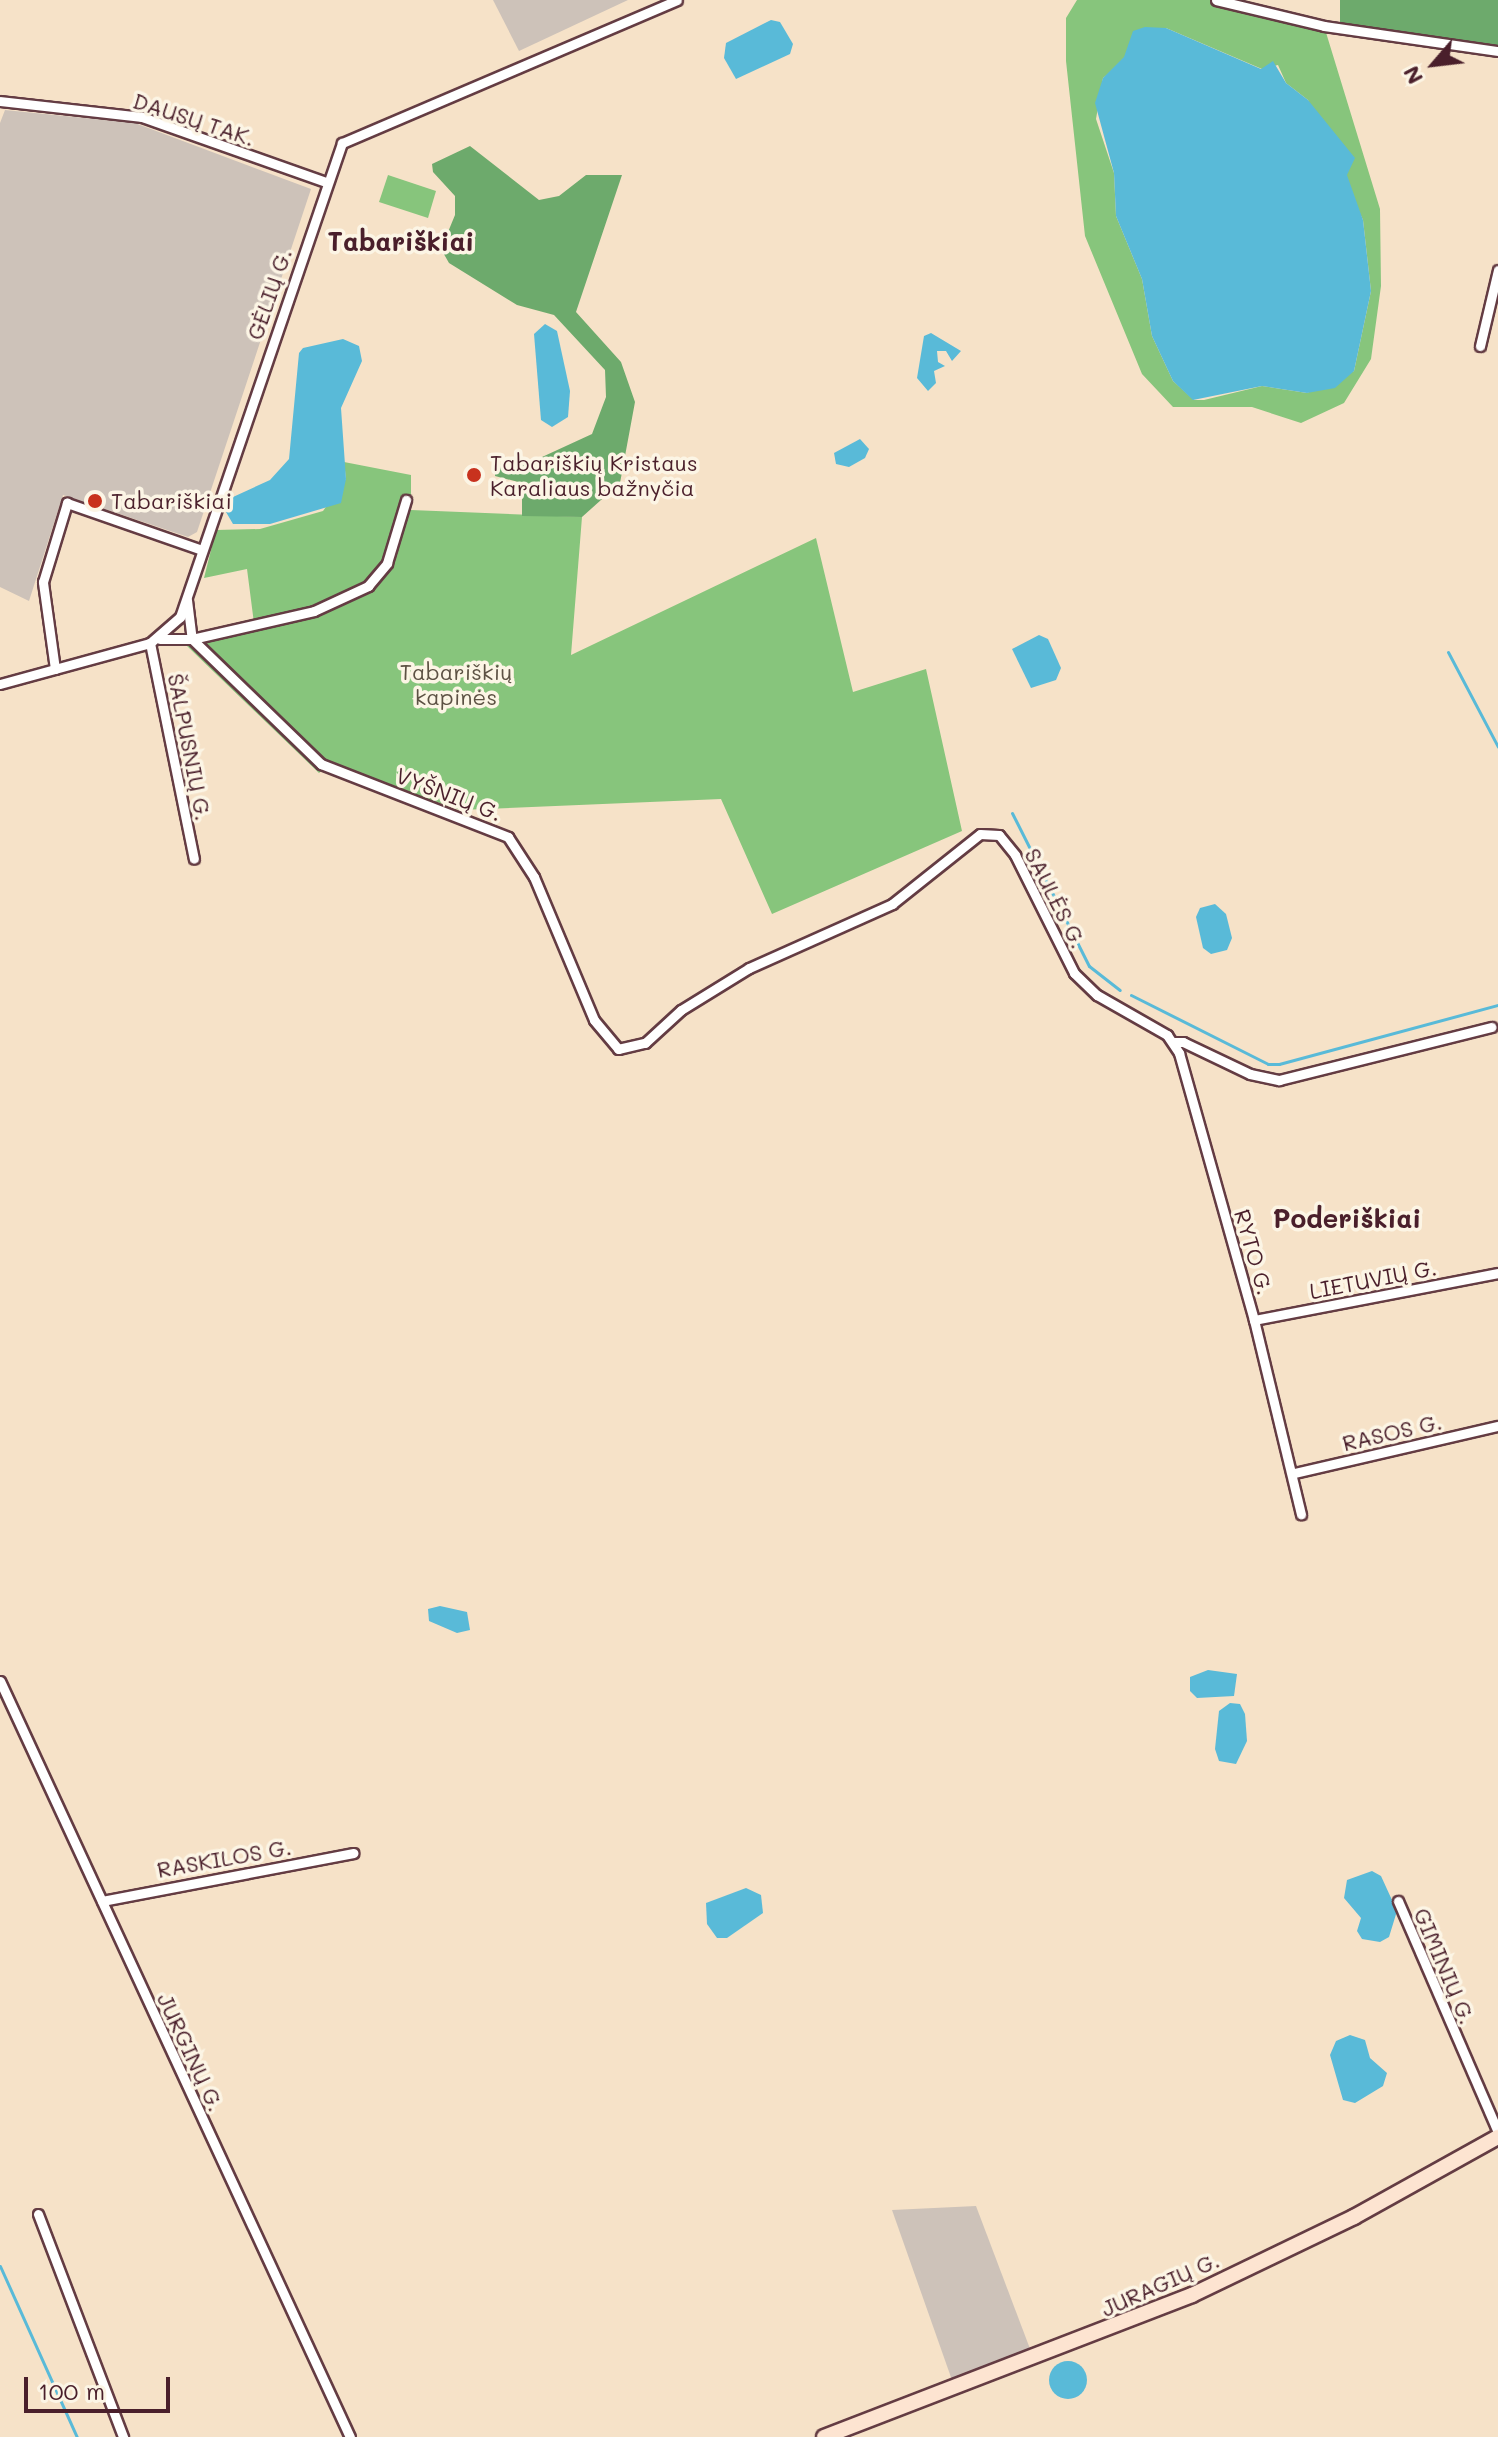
<!DOCTYPE html>
<meta charset="utf-8">
<style>
body{margin:0}
#map{position:relative;width:1498px;height:2437px;overflow:hidden;background:#f6e2c8;font-family:Mali,sans-serif}
div>[style]{position:absolute}
.industrial>*{inset:0;background:#cdc2b9}
.green>*{inset:0;background:#87c57c}
.forest>*{inset:0;background:#6daa6c}
.water>*{inset:0;background:#59bad8}
.round{border-radius:50%}
.stream>*{height:3px;margin:-1.5px;padding:0 1.5px;transform-origin:1.5px;border-radius:1.5px;background:#59bad8}
.roads{filter:drop-shadow(2px 0 #643c43) drop-shadow(-2px 0 #643c43) drop-shadow(0 2px #643c43) drop-shadow(0 -2px #643c43)}
.minor>*{height:9px;margin:-4.5px;padding:0 4.5px;transform-origin:4.5px;border-radius:4.5px;background:#fff}
.secondary>*{height:14px;margin:-7px;padding:0 7px;transform-origin:7px;border-radius:7px;background:#fde4d1}
.dots>*{width:22px;height:22px;translate:-50% -50%;box-sizing:border-box;border:4px solid #fcf5e5;border-radius:50%}
span{translate:-50% -50%;white-space:nowrap;text-align:center;line-height:1.15;-webkit-text-stroke:7px #fcf5e5;paint-order:stroke}
.street-label{font-size:22px;color:#4a1f2b}
.poi-label{font-size:22px;color:#4a1f2b}
.left{translate:0 -50%;text-align:left}
.park-label{font-size:22px;color:#5c5143}
.quarter-label{font-size:26px;color:#4a1f2b;font-weight:700}
.north{position:absolute;left:1394px;top:24px;width:80px;height:80px;-webkit-text-stroke:6px #fcf5e5;paint-order:stroke;rotate:242deg;font-size:22px;font-weight:700;line-height:32px;text-align:center;color:#4a1f2b}
.north::after{content:'';display:block;margin:auto;width:28px;height:36px;background:#4a1f2b;clip-path:polygon(50% 0,100% 100%,50% 72%,0 100%)}
.scale{position:absolute;left:24px;top:2377px;width:146px;height:36px;box-sizing:border-box;border:4px solid #4a1f2b;border-top:0;padding-left:10px;font-size:24px;line-height:28px;white-space:nowrap;color:#4a1f2b;-webkit-text-stroke:6px #fcf5e5;paint-order:stroke}
</style>
<div id="map">
<div class="industrial">
<i style="clip-path:polygon(493px 0,628px 0,519px 51px)"></i>
<i style="clip-path:polygon(5px 110px,135px 123px,311px 189px,197px 532px,188px 537px,63px 495px,29px 601px,0 587px,0 123px)"></i>
<i style="clip-path:polygon(976px 2206px,1032px 2354px,953px 2383px,892px 2210px)"></i>
</div>
<div class="green">
<i style="clip-path:polygon(evenodd,1077px 0,1216px 0,1324px 26px,1380px 209px,1381px 286px,1371px 359px,1344px 403px,1301px 423px,1252px 407px,1173px 407px,1142px 374px,1085px 236px,1066px 61px,1066px 18px,1077px 0,1166px 28px,1262px 69px,1278px 65px,1286px 83px,1308px 100px,1363px 220px,1371px 291px,1354px 371px,1307px 393px,1262px 386px,1204px 400px,1194px 400px,1173px 381px,1152px 336px,1142px 279px,1116px 216px,1114px 173px,1096px 119px,1103px 78px,1166px 28px)"></i>
<i style="clip-path:polygon(388px 175px,436px 191px,428px 218px,379px 202px)"></i>
<i style="clip-path:polygon(344px 462px,411px 475px,411px 510px,582px 517px,571px 655px,816px 538px,853px 692px,926px 669px,962px 831px,772px 914px,721px 799px,460px 810px,329px 765px,319px 773px,187px 646px,255px 631px,247px 569px,204px 578px,216px 530px,260px 529px,323px 511px,346px 479px)"></i>
</div>
<div class="forest">
<i style="clip-path:polygon(1340px 0,1498px 0,1498px 51px,1340px 29px)"></i>
<i style="clip-path:polygon(470px 146px,539px 200px,559px 196px,586px 175px,622px 175px,576px 312px,621px 362px,635px 402px,620px 483px,582px 517px,522px 516px,522px 483px,495px 476px,495px 464px,529px 463px,592px 434px,606px 397px,605px 370px,554px 315px,517px 305px,449px 263px,441px 249px,455px 215px,455px 196px,433px 172px,432px 164px)"></i>
</div>
<div class="water">
<i style="clip-path:polygon(771px 20px,780px 22px,793px 44px,790px 54px,736px 79px,724px 58px,726px 43px)"></i>
<i style="clip-path:polygon(1145px 27px,1166px 28px,1261px 69px,1273px 61px,1286px 83px,1308px 100px,1355px 158px,1347px 175px,1363px 220px,1371px 291px,1354px 371px,1335px 388px,1307px 393px,1262px 386px,1193px 400px,1173px 381px,1152px 336px,1142px 279px,1116px 216px,1114px 173px,1095px 103px,1103px 78px,1124px 57px,1133px 31px)"></i>
<i style="clip-path:polygon(545px 324px,557px 331px,570px 391px,568px 417px,552px 427px,541px 420px,534px 334px)"></i>
<i style="clip-path:polygon(931px 333px,961px 351px,952px 361px,946px 351px,937px 351px,938px 362px,945px 366px,934px 371px,936px 383px,928px 391px,917px 378px,924px 336px)"></i>
<i style="clip-path:polygon(343px 339px,359px 346px,362px 361px,341px 408px,346px 479px,341px 503px,270px 524px,233px 524px,226px 512px,233px 497px,270px 480px,289px 459px,299px 353px,303px 348px)"></i>
<i style="clip-path:polygon(860px 439px,869px 449px,865px 458px,849px 467px,836px 464px,834px 453px)"></i>
<i style="clip-path:polygon(1039px 635px,1048px 639px,1061px 668px,1056px 680px,1031px 688px,1012px 649px)"></i>
<i style="clip-path:polygon(1215px 904px,1226px 914px,1232px 938px,1227px 950px,1211px 954px,1203px 948px,1196px 917px,1200px 908px)"></i>
<i style="clip-path:polygon(440px 1606px,467px 1612px,470px 1630px,457px 1633px,429px 1621px,428px 1609px)"></i>
<i style="clip-path:polygon(1208px 1670px,1237px 1674px,1234px 1696px,1197px 1698px,1190px 1691px,1190px 1677px)"></i>
<i style="clip-path:polygon(1230px 1703px,1240px 1704px,1245px 1714px,1247px 1741px,1236px 1764px,1219px 1761px,1215px 1749px,1219px 1711px)"></i>
<i style="clip-path:polygon(1372px 1871px,1381px 1876px,1397px 1911px,1389px 1937px,1380px 1942px,1362px 1939px,1357px 1931px,1361px 1918px,1344px 1898px,1347px 1880px)"></i>
<i style="clip-path:polygon(746px 1888px,761px 1895px,763px 1913px,727px 1938px,717px 1938px,707px 1924px,706px 1903px)"></i>
<i style="clip-path:polygon(1350px 2035px,1365px 2040px,1370px 2058px,1387px 2073px,1383px 2086px,1355px 2103px,1343px 2100px,1330px 2055px,1336px 2041px)"></i>
<i class="round" style="left:1049px;top:2361px;width:38px;height:38px"></i>
</div>
<div class="stream">
<i style="left:1448px;top:652px;width:107px;rotate:62.2deg"></i>
<i style="left:1012px;top:813px;width:171px;rotate:63.3deg"></i>
<i style="left:1089px;top:966px;width:39px;rotate:38deg"></i>
<i style="left:1131px;top:995px;width:153px;rotate:26.7deg"></i>
<i style="left:1268px;top:1064px;width:11px"></i>
<i style="left:1279px;top:1064px;width:227px;rotate:-15.1deg"></i>
<i style="left:0;top:2266px;width:188px;rotate:65.8deg"></i>
</div>
<div class="roads">
<div class="minor">
<i style="left:1216px;top:0;width:111px;rotate:13.5deg"></i>
<i style="left:1324px;top:26px;width:176px;rotate:8.2deg"></i>
<i style="left:0;top:101px;width:143px;rotate:6.4deg"></i>
<i style="left:142px;top:117px;width:195px;rotate:19.5deg"></i>
<i style="left:1480px;top:346px;width:78px;rotate:-76.7deg"></i>
<i style="left:187px;top:600px;width:39px;rotate:83deg"></i>
<i style="left:192px;top:639px;width:180px;rotate:44.1deg"></i>
<i style="left:321px;top:764px;width:201px;rotate:21.3deg"></i>
<i style="left:508px;top:837px;width:48px;rotate:57deg"></i>
<i style="left:534px;top:877px;width:155px;rotate:67.2deg"></i>
<i style="left:594px;top:1020px;width:38px;rotate:50deg"></i>
<i style="left:618px;top:1049px;width:28px;rotate:-13deg"></i>
<i style="left:645px;top:1043px;width:49px;rotate:-42.5deg"></i>
<i style="left:681px;top:1010px;width:80px;rotate:-31.7deg"></i>
<i style="left:749px;top:968px;width:157px;rotate:-24.1deg"></i>
<i style="left:892px;top:904px;width:112px;rotate:-38.5deg"></i>
<i style="left:980px;top:834px;width:19px;rotate:3deg"></i>
<i style="left:999px;top:835px;width:26px;rotate:51deg"></i>
<i style="left:1015px;top:855px;width:132px;rotate:63.4deg"></i>
<i style="left:1074px;top:973px;width:32px;rotate:44deg"></i>
<i style="left:1097px;top:995px;width:81px;rotate:29.7deg"></i>
<i style="left:1167px;top:1035px;width:22px;rotate:56deg"></i>
<i style="left:1179px;top:1053px;width:277px;rotate:74.3deg"></i>
<i style="left:1254px;top:1320px;width:200px;rotate:76.4deg"></i>
<i style="left:160px;top:639px;width:32px"></i>
<i style="left:192px;top:639px;width:125px;rotate:-12.9deg"></i>
<i style="left:314px;top:611px;width:60px;rotate:-24.8deg"></i>
<i style="left:368px;top:586px;width:30px;rotate:-50deg"></i>
<i style="left:387px;top:563px;width:66px;rotate:-73.2deg"></i>
<i style="left:150px;top:643px;width:220px;rotate:78.5deg"></i>
<i style="left:55px;top:669px;width:88px;rotate:-97.9deg"></i>
<i style="left:43px;top:582px;width:83px;rotate:-73.1deg"></i>
<i style="left:67px;top:503px;width:143px;rotate:19.2deg"></i>
<i style="left:0;top:684px;width:156px;rotate:-15.3deg"></i>
<i style="left:150px;top:643px;width:40px;rotate:-41deg"></i>
<i style="left:180px;top:617px;width:501px;rotate:-71.13deg"></i>
<i style="left:342px;top:143px;width:364px;rotate:-23.1deg"></i>
<i style="left:1173px;top:1042px;width:10px"></i>
<i style="left:1183px;top:1042px;width:74px;rotate:25.5deg"></i>
<i style="left:1250px;top:1074px;width:30px;rotate:12deg"></i>
<i style="left:1279px;top:1080px;width:219px;rotate:-14deg"></i>
<i style="left:1254px;top:1320px;width:248px;rotate:-10.9deg"></i>
<i style="left:1294px;top:1473px;width:209px;rotate:-13deg"></i>
<i style="left:0;top:1681px;width:833px;rotate:65.16deg"></i>
<i style="left:102px;top:1901px;width:256px;rotate:-10.8deg"></i>
<i style="left:1398px;top:1901px;width:252px;rotate:66.6deg"></i>
<i style="left:38px;top:2214px;width:239px;rotate:69.1deg"></i>
</div>
<div class="secondary">
<i style="left:824px;top:2437px;width:394px;rotate:-21.1deg"></i>
<i style="left:1192px;top:2295px;width:180px;rotate:-25.7deg"></i>
<i style="left:1354px;top:2217px;width:165px;rotate:-29.1deg"></i>
</div>
</div>
<div class="dots">
<i style="left:474px;top:475px;background:#c8321e"></i>
<i style="left:95px;top:501px;background:#c8321e"></i>
</div>
<div class="street-label">
<span style="left:194px;top:119px;rotate:18deg">DAUSŲ TAK.</span>
<span style="left:269px;top:294px;rotate:-71deg">GĖLIŲ G.</span>
<span style="left:190px;top:747px;rotate:79deg">ŠALPUSNIŲ G.</span>
<span style="left:449px;top:794px;rotate:21deg">VYŠNIŲ G.</span>
<span style="left:1056px;top:898px;rotate:63deg">SAULĖS G.</span>
<span style="left:1254px;top:1252px;rotate:74deg">RYTO G.</span>
<span style="left:1373px;top:1279px;rotate:-11deg">LIETUVIŲ G.</span>
<span style="left:1392px;top:1432px;rotate:-13deg">RASOS G.</span>
<span style="left:224px;top:1858px;rotate:-10deg">RASKILOS G.</span>
<span style="left:1445px;top:1966px;rotate:67deg">GIMINIŲ G.</span>
<span style="left:191px;top:2052px;rotate:65deg">JURGINŲ G.</span>
<span style="left:1160px;top:2284px;rotate:-24deg">JURAGIŲ G.</span>
</div>
<div class="poi-label">
<span class="left" style="left:490px;top:475px">Tabariškių Kristaus<br>Karaliaus bažnyčia</span>
<span class="left" style="left:111px;top:501px">Tabariškiai</span>
</div>
<div class="park-label">
<span style="left:456px;top:684px">Tabariškių<br>kapinės</span>
</div>
<div class="quarter-label">
<span style="left:401px;top:242px">Tabariškiai</span>
<span style="left:1347px;top:1219px">Poderiškiai</span>
</div>
<div class="north">N</div>
<div class="scale">100 m</div>
</div>
